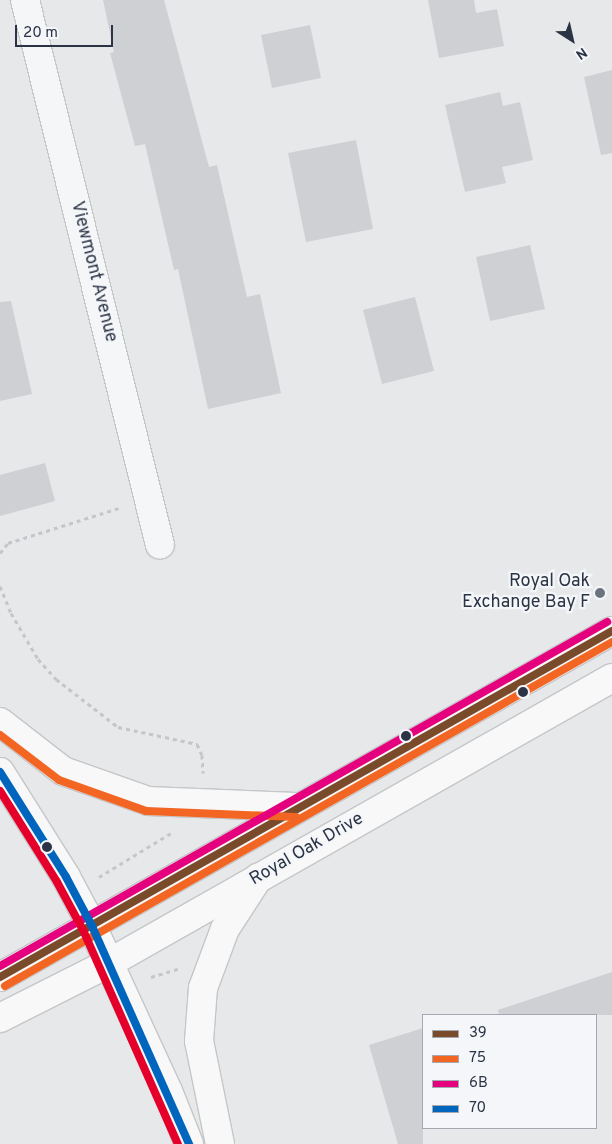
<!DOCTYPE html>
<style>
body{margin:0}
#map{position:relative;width:612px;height:1144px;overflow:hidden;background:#e6e8ea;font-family:Overpass,sans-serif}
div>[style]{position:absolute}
.building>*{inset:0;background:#ced0d3}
.path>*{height:3px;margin-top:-1.5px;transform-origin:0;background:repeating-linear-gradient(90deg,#c5c6ca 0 4px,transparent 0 8px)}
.roads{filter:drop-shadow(1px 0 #c4c6c8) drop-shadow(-1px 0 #c4c6c8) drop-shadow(0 1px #c4c6c8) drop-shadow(0 -1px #c4c6c8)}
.minor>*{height:28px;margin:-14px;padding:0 14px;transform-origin:14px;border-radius:14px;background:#f5f6f7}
.secondary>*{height:28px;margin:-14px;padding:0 14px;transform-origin:14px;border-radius:14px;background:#f8f8f8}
.motorway>*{height:28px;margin:-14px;padding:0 14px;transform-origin:14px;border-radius:14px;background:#f8f8f8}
.bus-1>*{height:8px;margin:-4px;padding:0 4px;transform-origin:4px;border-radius:4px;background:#7a4b2a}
.bus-2>*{height:8px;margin:-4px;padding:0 4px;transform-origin:4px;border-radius:4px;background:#f26522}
.bus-3>*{height:8px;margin:-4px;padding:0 4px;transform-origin:4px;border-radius:4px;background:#e5007d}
.bus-4>*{height:8px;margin:-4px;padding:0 4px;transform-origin:4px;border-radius:4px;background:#0065bd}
.bus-5>*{height:8px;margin:-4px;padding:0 4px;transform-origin:4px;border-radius:4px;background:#e4002b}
.dots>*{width:14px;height:14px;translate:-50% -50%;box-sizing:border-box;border:2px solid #f4f6f9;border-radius:50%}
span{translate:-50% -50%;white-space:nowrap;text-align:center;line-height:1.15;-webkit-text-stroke:4.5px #f4f6f9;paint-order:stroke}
.street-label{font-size:18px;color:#2b3445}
.poi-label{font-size:18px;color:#2b3445}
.right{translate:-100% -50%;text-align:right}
.legend{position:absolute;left:422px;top:1014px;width:175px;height:115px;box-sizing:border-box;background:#f4f6f9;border:1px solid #a4a8b1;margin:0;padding:6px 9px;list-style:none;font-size:15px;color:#2b3445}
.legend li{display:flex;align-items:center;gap:10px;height:25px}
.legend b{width:25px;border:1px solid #a4a8b1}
.north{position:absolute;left:547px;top:15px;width:50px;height:50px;-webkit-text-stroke:4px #f4f6f9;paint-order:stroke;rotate:145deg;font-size:14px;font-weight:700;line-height:20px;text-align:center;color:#2b3445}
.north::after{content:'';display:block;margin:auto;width:18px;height:22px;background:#2b3445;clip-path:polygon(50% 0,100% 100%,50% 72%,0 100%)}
.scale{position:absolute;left:15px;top:25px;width:98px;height:22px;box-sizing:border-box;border:2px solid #2b3445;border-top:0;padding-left:6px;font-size:15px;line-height:18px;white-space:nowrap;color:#2b3445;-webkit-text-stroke:4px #f4f6f9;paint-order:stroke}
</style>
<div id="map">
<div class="building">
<i style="clip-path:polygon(103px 0,164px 0,209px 167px,217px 165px,247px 297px,260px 294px,281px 393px,208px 409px,178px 269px,174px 270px,145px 144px,135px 146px,110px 53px,114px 52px)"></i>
<i style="clip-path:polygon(428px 0,474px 0,476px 13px,497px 9px,504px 46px,439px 58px)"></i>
<i style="clip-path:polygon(310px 25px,321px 78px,272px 88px,261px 35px)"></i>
<i style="clip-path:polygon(612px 70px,612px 153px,601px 155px,584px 77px)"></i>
<i style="clip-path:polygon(500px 92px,503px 106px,520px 102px,533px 160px,502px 167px,506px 183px,465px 192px,445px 105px)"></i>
<i style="clip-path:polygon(356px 140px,373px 229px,306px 242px,288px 153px)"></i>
<i style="clip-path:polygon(530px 245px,545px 309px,490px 321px,476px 257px)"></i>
<i style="clip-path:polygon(415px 297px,434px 371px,382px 384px,363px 310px)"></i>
<i style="clip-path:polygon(11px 301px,32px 394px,0 401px,0 302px)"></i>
<i style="clip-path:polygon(45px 463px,55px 501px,0 516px,0 475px)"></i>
<i style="clip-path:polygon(612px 972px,612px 1015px,499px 1015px,498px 1010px)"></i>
<i style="clip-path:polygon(423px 1028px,423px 1144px,398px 1144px,369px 1045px)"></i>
</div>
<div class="path">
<i style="left:0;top:553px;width:13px;rotate:-51deg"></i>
<i style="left:8px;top:543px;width:116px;rotate:-17.5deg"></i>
<i style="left:0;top:586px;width:29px;rotate:68deg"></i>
<i style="left:11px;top:613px;width:53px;rotate:59.6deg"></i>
<i style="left:38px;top:659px;width:27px;rotate:48deg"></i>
<i style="left:56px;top:679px;width:78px;rotate:37.7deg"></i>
<i style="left:118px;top:727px;width:81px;rotate:12.1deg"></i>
<i style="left:197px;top:744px;width:12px;rotate:66deg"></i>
<i style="left:202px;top:755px;width:18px;rotate:87deg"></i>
<i style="left:99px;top:877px;width:84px;rotate:-31.4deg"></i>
<i style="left:151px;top:977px;width:28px;rotate:-17deg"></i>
</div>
<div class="roads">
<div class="minor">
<i style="left:25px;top:0;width:561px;rotate:76.09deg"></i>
</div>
<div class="secondary">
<i style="left:0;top:977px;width:703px;rotate:-29.48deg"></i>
<i style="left:0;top:1018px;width:122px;rotate:-26.8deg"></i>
<i style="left:109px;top:963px;width:578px;rotate:-29.54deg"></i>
</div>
<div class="motorway">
<i style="left:0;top:722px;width:80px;rotate:37.9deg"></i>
<i style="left:63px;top:771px;width:90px;rotate:19.4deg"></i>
<i style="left:148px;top:801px;width:148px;rotate:2.3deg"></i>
<i style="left:0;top:772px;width:124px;rotate:57.8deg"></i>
<i style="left:66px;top:877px;width:55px;rotate:62deg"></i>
<i style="left:92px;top:926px;width:182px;rotate:65.3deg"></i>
<i style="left:168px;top:1091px;width:57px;rotate:68.4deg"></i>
<i style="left:220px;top:1144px;width:105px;rotate:-101.5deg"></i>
<i style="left:199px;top:1041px;width:53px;rotate:-85.7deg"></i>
<i style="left:203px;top:988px;width:63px;rotate:-69.6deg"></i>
<i style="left:225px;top:929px;width:61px;rotate:-57.1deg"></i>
</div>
</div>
<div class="bus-1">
<i style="left:0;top:977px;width:703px;rotate:-29.48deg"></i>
</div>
<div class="bus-2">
<i style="left:0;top:735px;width:74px;rotate:37.3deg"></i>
<i style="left:59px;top:780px;width:92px;rotate:19.6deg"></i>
<i style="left:146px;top:811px;width:150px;rotate:2.3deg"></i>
<i style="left:5px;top:986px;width:698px;rotate:-29.54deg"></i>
</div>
<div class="bus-3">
<i style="left:0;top:966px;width:698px;rotate:-29.54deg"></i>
</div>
<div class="bus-4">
<i style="left:0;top:772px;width:124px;rotate:57.8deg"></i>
<i style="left:66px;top:877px;width:55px;rotate:62deg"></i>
<i style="left:92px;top:926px;width:239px;rotate:66deg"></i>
</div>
<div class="bus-5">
<i style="left:0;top:791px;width:107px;rotate:57.9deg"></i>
<i style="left:57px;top:882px;width:55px;rotate:61.6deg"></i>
<i style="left:83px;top:930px;width:234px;rotate:66.1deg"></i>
</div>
<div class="dots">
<i style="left:600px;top:593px;background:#6c737f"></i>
<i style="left:523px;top:692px;background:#2b3445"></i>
<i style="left:406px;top:736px;background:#2b3445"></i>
<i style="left:47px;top:847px;background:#2b3445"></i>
</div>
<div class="street-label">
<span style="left:93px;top:272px;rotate:76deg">Viewmont Avenue</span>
<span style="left:307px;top:850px;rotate:-30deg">Royal Oak Drive</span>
</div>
<div class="poi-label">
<span class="right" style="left:590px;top:593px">Royal Oak<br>Exchange Bay F</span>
</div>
<ul class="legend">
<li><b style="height:6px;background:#7a4b2a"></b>39</li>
<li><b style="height:6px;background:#f26522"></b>75</li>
<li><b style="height:6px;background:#e5007d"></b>6B</li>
<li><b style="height:6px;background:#0065bd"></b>70</li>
</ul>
<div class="north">N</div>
<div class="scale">20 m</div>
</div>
